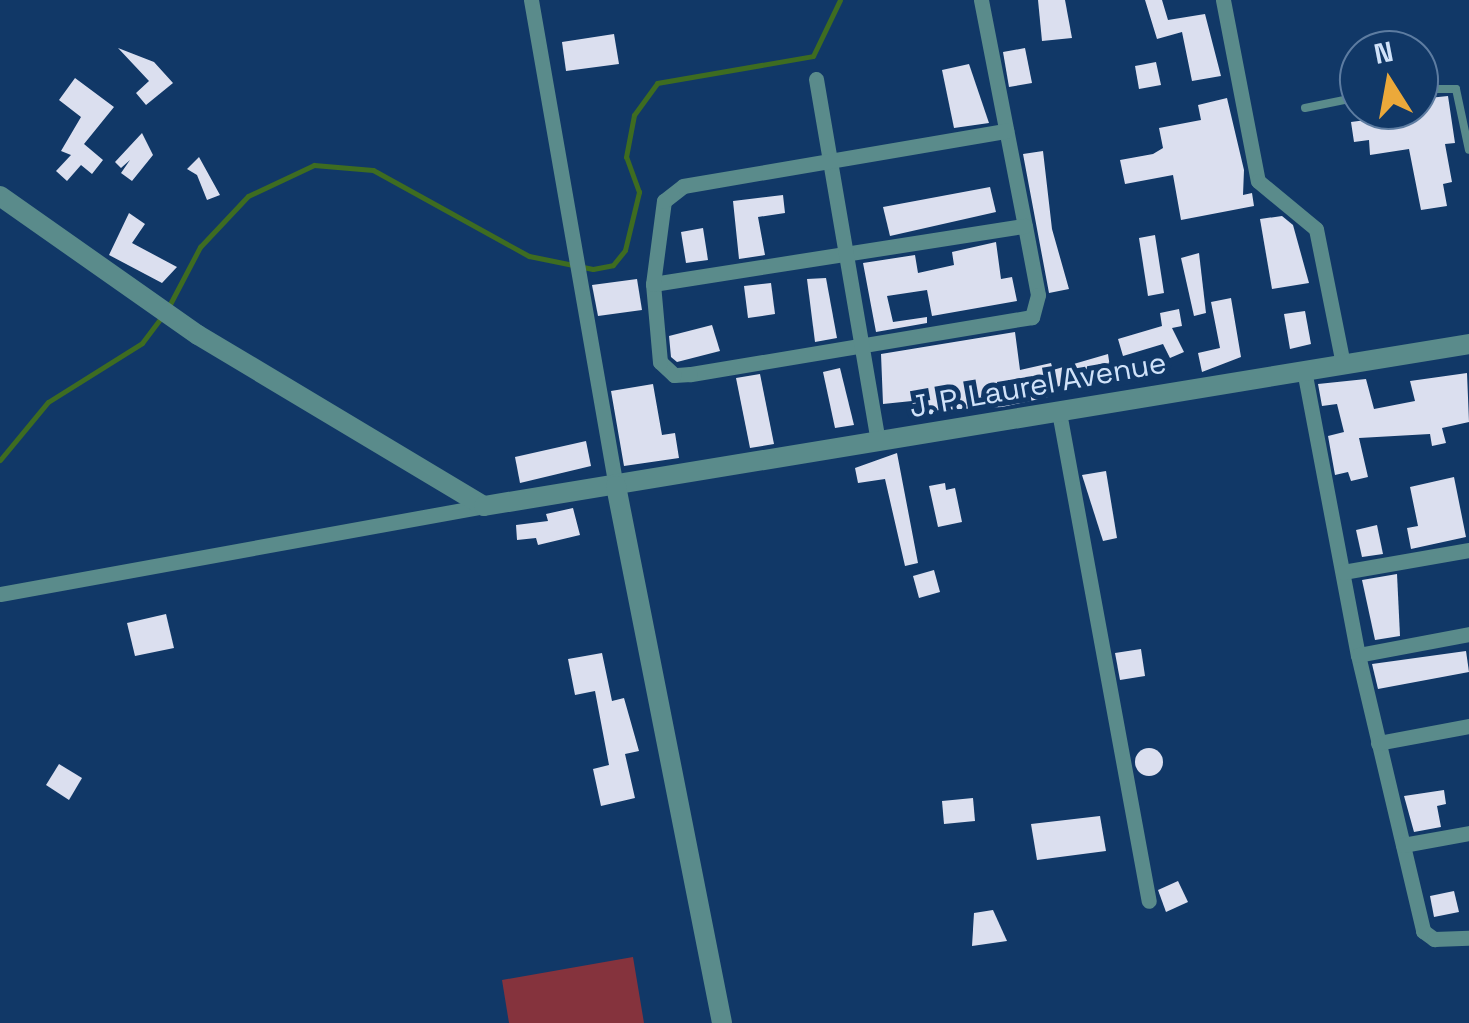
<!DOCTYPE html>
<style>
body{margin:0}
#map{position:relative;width:1469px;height:1023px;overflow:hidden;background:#113867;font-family:"Space Grotesk",sans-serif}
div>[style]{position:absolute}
.green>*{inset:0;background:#85333d}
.stream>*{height:5px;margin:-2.5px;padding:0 2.5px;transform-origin:2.5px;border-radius:2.5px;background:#3e6c21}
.building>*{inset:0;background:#dbdfef}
.round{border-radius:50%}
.service>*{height:8px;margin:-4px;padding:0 4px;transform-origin:4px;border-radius:4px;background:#5a8b8b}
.minor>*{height:15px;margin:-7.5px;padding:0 7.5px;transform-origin:7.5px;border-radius:7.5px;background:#5a8b8b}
.tertiary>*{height:20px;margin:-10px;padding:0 10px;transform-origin:10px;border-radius:10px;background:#5a8b8b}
span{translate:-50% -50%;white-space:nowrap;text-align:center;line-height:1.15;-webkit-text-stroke:10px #113867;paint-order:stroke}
.street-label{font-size:30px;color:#d0e2f9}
.north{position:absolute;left:1339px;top:30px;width:100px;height:100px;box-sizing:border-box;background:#113867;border:2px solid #5d7ca1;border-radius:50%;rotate:349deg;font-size:28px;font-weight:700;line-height:40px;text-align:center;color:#d0e2f9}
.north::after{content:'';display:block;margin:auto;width:35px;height:45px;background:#eca93a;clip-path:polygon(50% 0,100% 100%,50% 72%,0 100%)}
</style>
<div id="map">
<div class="green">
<i style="clip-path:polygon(633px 957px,644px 1023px,509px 1023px,502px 980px)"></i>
</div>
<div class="stream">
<i style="left:169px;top:306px;width:67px;rotate:-62.3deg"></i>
<i style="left:200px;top:247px;width:70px;rotate:-46.7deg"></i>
<i style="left:248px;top:196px;width:73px;rotate:-25.2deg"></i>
<i style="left:314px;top:165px;width:59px;rotate:4.8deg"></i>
<i style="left:373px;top:170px;width:178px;rotate:28.9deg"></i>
<i style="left:529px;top:256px;width:65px;rotate:11.5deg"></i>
<i style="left:593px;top:269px;width:20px;rotate:-11deg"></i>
<i style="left:613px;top:265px;width:19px;rotate:-51deg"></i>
<i style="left:625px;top:250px;width:60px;rotate:-76.4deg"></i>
<i style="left:639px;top:192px;width:37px;rotate:-110deg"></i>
<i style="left:626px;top:157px;width:43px;rotate:-79.2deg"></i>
<i style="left:634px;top:115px;width:39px;rotate:-54deg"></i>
<i style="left:657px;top:83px;width:158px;rotate:-9.8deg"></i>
<i style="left:813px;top:56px;width:62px;rotate:-64.3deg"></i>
<i style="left:0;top:460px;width:75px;rotate:-50.4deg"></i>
<i style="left:48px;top:402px;width:111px;rotate:-32.1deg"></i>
<i style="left:142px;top:343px;width:31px;rotate:-53deg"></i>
</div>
<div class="building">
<i style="clip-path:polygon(1038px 0,1065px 0,1072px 38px,1042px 41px)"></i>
<i style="clip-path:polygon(1145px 0,1162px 0,1168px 20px,1205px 14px,1221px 76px,1192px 81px,1182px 32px,1157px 39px)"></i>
<i style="clip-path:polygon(614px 34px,619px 64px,566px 71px,562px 42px)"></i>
<i style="clip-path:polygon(118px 48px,154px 62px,173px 83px,146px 105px,136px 93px,149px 81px)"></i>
<i style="clip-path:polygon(1025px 48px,1032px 83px,1009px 87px,1003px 52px)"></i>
<i style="clip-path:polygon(1156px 62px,1161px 85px,1139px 89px,1135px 66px)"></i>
<i style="clip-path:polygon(969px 64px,989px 123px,954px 128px,942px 70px)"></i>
<i style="clip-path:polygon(75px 78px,114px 107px,84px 144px,103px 160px,92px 174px,81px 165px,67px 181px,56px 171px,71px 155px,61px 151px,81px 117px,59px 100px)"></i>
<i style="clip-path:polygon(1448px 96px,1455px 143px,1445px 144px,1452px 182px,1443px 184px,1447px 206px,1421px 210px,1409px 149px,1370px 155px,1369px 140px,1354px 142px,1351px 122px,1366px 120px,1364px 110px,1419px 110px,1419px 99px)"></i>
<i style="clip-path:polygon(1227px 98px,1244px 170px,1243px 195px,1252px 193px,1254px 206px,1181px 220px,1173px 175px,1125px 184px,1120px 160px,1153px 154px,1163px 148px,1159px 128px,1201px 120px,1198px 105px)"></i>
<i style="clip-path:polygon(142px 133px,153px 155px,132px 181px,121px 173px,130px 160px,121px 168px,115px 162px)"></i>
<i style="clip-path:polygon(1043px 151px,1052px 229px,1069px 289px,1049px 293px,1023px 154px)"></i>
<i style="clip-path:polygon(199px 157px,220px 195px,207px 200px,197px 175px,187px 169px)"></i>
<i style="clip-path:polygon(990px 187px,996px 212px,890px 236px,883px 207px)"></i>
<i style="clip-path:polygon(783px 195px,785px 213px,758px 217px,765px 255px,739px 259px,733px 201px)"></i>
<i style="clip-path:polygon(129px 213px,145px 224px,132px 243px,177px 267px,162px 283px,109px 255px)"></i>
<i style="clip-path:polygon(1282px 216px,1293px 225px,1309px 283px,1272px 289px,1260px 219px)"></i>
<i style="clip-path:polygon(703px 228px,708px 260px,686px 263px,681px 232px)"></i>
<i style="clip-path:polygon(1155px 235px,1164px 293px,1148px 296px,1139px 238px)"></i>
<i style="clip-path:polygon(996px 242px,1001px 279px,1012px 277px,1017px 301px,932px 316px,927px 290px,887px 296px,893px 322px,927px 317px,927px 323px,876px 332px,863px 263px,915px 255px,918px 273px,954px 265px,952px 252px)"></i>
<i style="clip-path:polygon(1199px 253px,1206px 313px,1194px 316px,1181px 258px)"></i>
<i style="clip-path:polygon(826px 278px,837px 338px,815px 342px,807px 279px)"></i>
<i style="clip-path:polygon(637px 279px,642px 310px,598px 316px,592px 285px)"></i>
<i style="clip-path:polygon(771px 283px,775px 314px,748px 318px,744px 286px)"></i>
<i style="clip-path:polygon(1231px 298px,1241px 357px,1202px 372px,1198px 353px,1220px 348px,1211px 302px)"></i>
<i style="clip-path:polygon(1179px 309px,1182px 326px,1172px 328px,1184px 352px,1170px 358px,1163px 344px,1123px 356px,1118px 339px,1162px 326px,1160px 313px)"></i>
<i style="clip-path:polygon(1305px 311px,1311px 344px,1290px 349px,1284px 314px)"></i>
<i style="clip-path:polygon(712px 325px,720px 351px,677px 362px,671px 357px,669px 336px)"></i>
<i style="clip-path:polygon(1015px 332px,1020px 370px,1051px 363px,1053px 370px,1108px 354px,1111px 374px,1094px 373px,1057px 387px,1058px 395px,1002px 407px,939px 410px,916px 418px,912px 401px,883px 404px,881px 354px)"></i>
<i style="clip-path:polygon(840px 368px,854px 425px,835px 428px,823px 372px)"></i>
<i style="clip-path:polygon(1467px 373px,1469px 422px,1442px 428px,1446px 443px,1432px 446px,1430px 434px,1359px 438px,1368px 477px,1351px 481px,1348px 472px,1335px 475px,1328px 436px,1344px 432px,1337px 404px,1322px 406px,1318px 384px,1366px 379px,1374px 409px,1415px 401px,1410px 381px)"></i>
<i style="clip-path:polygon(760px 374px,774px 444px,750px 448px,736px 378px)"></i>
<i style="clip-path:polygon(653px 384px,662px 435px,675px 433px,679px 458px,624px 466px,611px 391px)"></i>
<i style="clip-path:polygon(586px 441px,591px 466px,520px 483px,515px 457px)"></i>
<i style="clip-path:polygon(897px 453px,918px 563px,905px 566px,885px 479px,858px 483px,855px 468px)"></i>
<i style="clip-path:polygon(1106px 471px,1117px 538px,1103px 541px,1082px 475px)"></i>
<i style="clip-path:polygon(1454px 477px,1466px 537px,1411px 549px,1407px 528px,1418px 526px,1410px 487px)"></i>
<i style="clip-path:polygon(945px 483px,946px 490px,955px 488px,962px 522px,938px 527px,929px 486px)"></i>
<i style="clip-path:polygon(573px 508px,580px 535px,538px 545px,536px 538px,517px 540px,516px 525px,548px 521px,546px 514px)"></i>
<i style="clip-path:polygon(1377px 525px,1383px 554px,1362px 557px,1356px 530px)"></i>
<i style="clip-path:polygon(934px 570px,940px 592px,919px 598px,913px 576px)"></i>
<i style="clip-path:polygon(1397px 574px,1400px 636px,1375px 640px,1362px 580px)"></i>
<i style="clip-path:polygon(166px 614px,174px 648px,135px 656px,127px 623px)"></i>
<i style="clip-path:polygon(1141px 649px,1145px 676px,1120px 680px,1115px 653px)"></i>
<i style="clip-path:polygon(1466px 651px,1469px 672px,1378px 689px,1372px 664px)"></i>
<i style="clip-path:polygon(602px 653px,612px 701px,624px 698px,639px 751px,625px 754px,635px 798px,601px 806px,593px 769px,609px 765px,595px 691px,575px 695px,568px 659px)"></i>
<i class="round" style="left:1135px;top:748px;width:28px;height:28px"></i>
<i style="clip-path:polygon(59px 764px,82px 778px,69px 800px,46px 785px)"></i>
<i style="clip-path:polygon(1444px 790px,1446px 804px,1437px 806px,1441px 827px,1414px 832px,1404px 796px)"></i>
<i style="clip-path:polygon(973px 798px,975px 821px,944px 824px,942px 801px)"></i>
<i style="clip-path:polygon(1100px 816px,1106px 851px,1037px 860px,1031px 824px)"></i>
<i style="clip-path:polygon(1178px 881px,1188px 902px,1166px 912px,1158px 890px)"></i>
<i style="clip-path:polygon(1454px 891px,1459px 912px,1434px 917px,1430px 896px)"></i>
<i style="clip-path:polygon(993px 910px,1007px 941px,972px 946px,974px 913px)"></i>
</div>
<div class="service">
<i style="left:1419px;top:89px;width:37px"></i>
<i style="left:1456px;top:89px;width:62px;rotate:78deg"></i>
<i style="left:1305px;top:108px;width:55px;rotate:-11.5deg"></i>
</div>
<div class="minor">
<i style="left:531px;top:0;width:493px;rotate:80.1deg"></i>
<i style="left:981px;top:0;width:230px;rotate:79deg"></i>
<i style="left:1025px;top:226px;width:70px;rotate:79.3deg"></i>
<i style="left:1038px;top:295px;width:23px;rotate:105deg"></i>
<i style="left:1032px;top:317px;width:347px;rotate:170.5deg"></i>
<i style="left:690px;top:374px;width:16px;rotate:176deg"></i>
<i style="left:674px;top:375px;width:19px;rotate:-137deg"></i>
<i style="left:660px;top:362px;width:78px;rotate:-95.1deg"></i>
<i style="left:653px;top:284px;width:376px;rotate:-8.9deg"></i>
<i style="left:1223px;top:0;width:184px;rotate:79.1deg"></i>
<i style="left:1258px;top:181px;width:75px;rotate:39.6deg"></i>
<i style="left:1316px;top:229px;width:138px;rotate:78.7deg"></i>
<i style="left:816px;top:79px;width:368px;rotate:80.3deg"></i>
<i style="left:653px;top:284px;width:84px;rotate:-82.5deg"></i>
<i style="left:664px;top:201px;width:24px;rotate:-38deg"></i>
<i style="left:683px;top:186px;width:328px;rotate:-9.7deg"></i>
<i style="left:1304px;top:370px;width:290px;rotate:79.3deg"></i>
<i style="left:1358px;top:655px;width:284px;rotate:76.7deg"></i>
<i style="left:1423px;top:931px;width:14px;rotate:36deg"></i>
<i style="left:1434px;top:939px;width:35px;rotate:-2deg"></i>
<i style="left:1059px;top:412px;width:497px;rotate:79.6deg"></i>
<i style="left:1343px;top:572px;width:128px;rotate:-9.9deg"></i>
<i style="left:0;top:594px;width:492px;rotate:-10.3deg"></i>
<i style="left:1358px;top:655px;width:113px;rotate:-10.7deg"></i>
<i style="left:1378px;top:743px;width:93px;rotate:-10.6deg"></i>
<i style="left:1403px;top:845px;width:67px;rotate:-10.3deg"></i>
</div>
<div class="tertiary">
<i style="left:0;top:196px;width:242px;rotate:35.1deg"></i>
<i style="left:198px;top:335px;width:333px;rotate:30.9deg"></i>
<i style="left:484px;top:506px;width:998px;rotate:-9.34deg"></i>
<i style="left:616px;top:486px;width:547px;rotate:78.83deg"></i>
</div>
<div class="street-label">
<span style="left:1038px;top:385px;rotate:-10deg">J. P. Laurel Avenue</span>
</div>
<div class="north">N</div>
</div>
